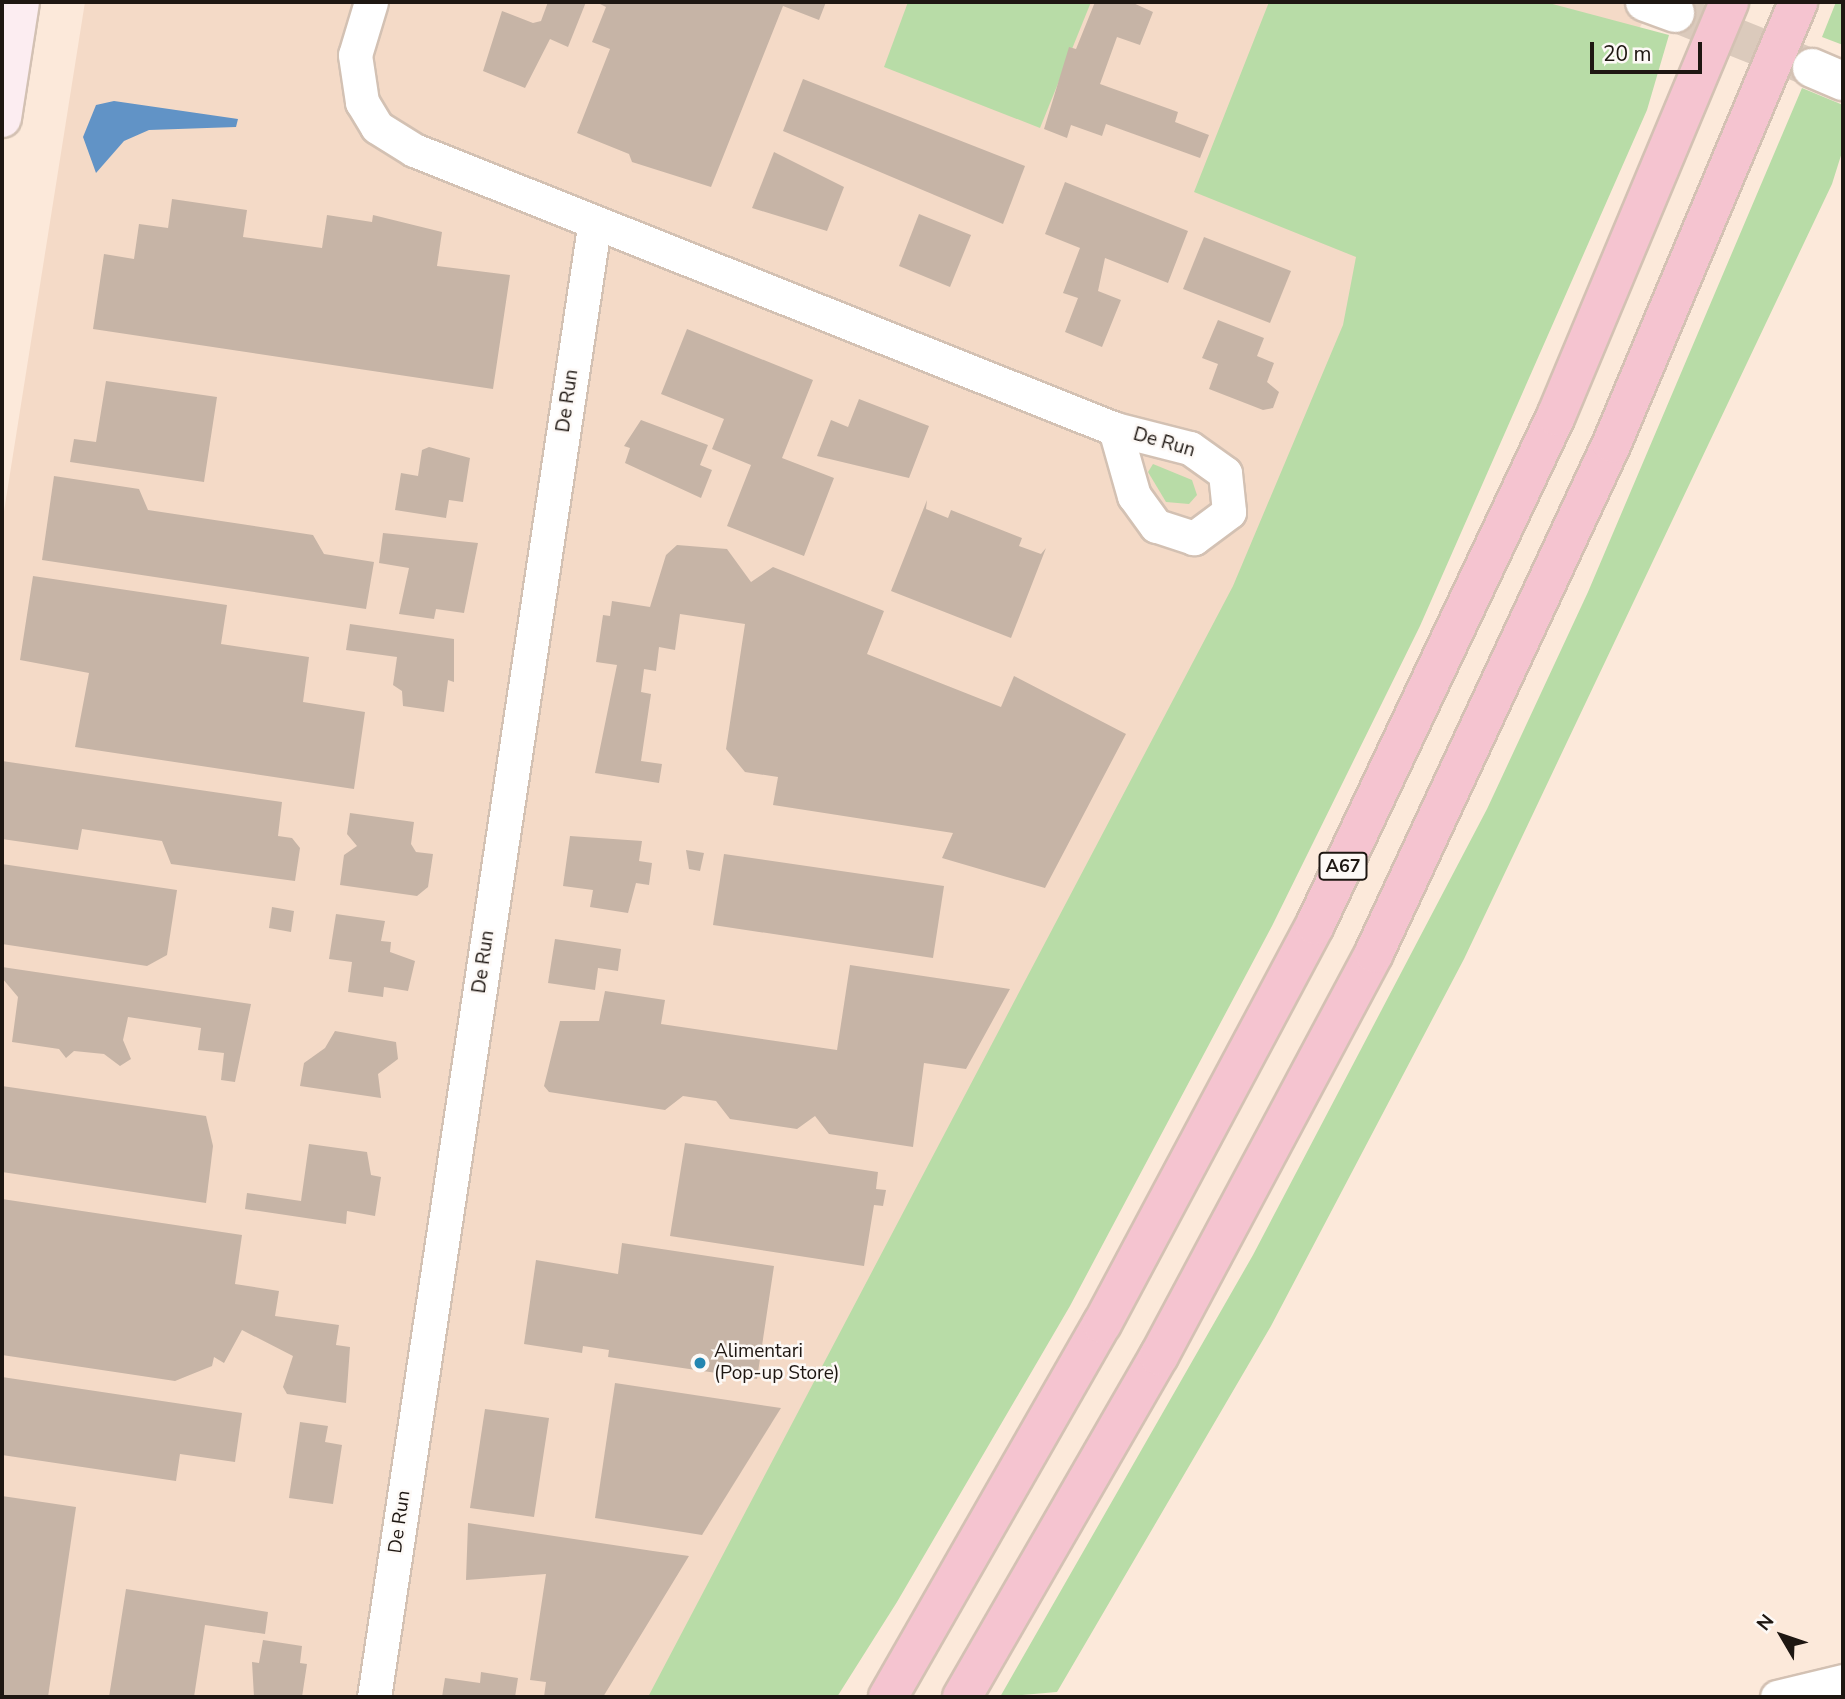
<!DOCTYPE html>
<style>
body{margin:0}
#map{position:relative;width:1845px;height:1699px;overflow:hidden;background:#fce9da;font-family:"Nunito Sans",sans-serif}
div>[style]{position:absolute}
.built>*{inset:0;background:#f4dac7}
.green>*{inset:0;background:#b8dca7}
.water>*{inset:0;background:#6193c6}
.building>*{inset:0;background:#c6b4a6}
.tertiary-tunnel>*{height:38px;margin-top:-19px;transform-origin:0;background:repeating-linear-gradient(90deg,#dbcabc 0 38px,transparent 0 57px)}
.roads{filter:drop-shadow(2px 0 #d3c1b3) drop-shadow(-2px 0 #d3c1b3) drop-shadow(0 2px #d3c1b3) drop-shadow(0 -2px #d3c1b3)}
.minor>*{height:33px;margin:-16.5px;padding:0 16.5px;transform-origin:16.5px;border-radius:16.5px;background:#fff}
.tertiary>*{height:38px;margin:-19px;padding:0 19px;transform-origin:19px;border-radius:19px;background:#fff}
.secondary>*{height:38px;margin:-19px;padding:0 19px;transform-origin:19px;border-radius:19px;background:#fcedf1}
.motorway>*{height:38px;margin:-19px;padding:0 19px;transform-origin:19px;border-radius:19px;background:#f5c4d0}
.dots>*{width:19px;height:19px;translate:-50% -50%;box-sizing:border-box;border:4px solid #fdf9f6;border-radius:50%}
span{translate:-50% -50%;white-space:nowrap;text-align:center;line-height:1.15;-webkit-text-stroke:5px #fdf9f6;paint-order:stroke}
.shield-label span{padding:2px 5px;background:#fdf9f6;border:2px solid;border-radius:5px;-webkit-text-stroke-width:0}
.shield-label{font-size:18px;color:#1e1712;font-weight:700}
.street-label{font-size:19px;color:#1e1712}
.poi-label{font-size:19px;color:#1e1712}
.left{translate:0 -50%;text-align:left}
.frame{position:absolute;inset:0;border:4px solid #1e1712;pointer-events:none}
.north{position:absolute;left:1747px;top:1601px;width:70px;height:70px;-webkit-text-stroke:5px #fdf9f6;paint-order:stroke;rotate:309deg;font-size:19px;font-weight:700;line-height:28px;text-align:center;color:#1e1712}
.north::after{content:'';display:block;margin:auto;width:24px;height:32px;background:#1e1712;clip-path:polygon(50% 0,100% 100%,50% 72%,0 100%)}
.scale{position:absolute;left:1590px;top:42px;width:112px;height:32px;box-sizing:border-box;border:4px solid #1e1712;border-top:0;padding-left:9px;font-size:21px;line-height:24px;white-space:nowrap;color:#1e1712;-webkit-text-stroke:5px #fdf9f6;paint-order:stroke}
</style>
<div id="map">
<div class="built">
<i style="clip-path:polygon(85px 2px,1654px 2px,710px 1697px,2px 1697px,2px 524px)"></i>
</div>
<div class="green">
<i style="clip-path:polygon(908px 2px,1091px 2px,1040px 128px,884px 67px)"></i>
<i style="clip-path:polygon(1269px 2px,1545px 2px,1669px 35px,1647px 110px,1420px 626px,1272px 926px,1070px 1306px,897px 1602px,837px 1697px,648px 1697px,1233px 586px,1343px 325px,1356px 257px,1194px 192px)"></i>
<i style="clip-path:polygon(1836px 2px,1843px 2px,1843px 45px,1822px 37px)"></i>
<i style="clip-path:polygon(1802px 88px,1843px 105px,1843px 149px,1832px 184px,1464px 959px,1271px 1326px,1057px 1692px,1000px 1697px,1253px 1255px,1487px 809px,1588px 592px)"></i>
<i style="clip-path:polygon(1153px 464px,1192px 480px,1197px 495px,1189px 504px,1166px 502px,1148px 472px)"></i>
</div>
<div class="water">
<i style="clip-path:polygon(114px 101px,238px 119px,236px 127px,149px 130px,124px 141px,96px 173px,83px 137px,96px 105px)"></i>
</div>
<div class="building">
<i style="clip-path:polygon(548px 2px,586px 2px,568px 47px,550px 39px,525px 88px,483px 71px,502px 11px,533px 23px,541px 21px)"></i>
<i style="clip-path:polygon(596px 2px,826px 2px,819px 20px,783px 6px,711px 187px,632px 162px,629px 154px,577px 133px,610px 49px,592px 42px,606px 7px)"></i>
<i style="clip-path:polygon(1095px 2px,1131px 2px,1153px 12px,1140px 45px,1117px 37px,1100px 84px,1178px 112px,1175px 122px,1209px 135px,1200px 158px,1106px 124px,1102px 136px,1071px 125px,1067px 138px,1044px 129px,1069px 47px,1076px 49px)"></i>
<i style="clip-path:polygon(803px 79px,1025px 166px,1003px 224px,783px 131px)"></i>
<i style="clip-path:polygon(774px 152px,844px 187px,827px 231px,752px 208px)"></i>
<i style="clip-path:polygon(1065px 182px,1188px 231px,1168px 283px,1105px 258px,1098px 291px,1121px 300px,1102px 347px,1065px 332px,1078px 298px,1063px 293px,1080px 248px,1045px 234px)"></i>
<i style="clip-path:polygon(172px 199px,247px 210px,243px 237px,322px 248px,327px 215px,372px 222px,373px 215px,442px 232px,437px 266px,510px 275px,493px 389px,93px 329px,104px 254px,134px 259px,139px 224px,168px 228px)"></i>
<i style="clip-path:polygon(919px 214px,971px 235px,950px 287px,899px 266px)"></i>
<i style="clip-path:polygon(1204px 237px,1291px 271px,1270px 323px,1183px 289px)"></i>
<i style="clip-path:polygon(1218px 320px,1264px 338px,1257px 356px,1274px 363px,1267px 382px,1279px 392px,1273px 408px,1263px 410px,1209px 389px,1218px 364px,1202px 358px)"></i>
<i style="clip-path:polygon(687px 329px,813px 380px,782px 458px,834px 478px,804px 556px,727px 526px,751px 465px,712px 449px,724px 419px,661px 394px)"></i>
<i style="clip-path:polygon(106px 381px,217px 397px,204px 482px,70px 462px,74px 439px,96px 442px)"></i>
<i style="clip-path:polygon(859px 399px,929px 426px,909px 478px,817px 456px,831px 420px,848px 427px)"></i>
<i style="clip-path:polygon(641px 420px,708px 445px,700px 465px,712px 470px,701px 498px,625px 463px,630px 448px,624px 446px)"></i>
<i style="clip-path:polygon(429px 447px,470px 458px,463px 502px,449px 500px,446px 518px,395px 510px,401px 473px,418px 476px,422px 450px)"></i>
<i style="clip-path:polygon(54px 476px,139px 489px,148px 510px,313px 535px,324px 554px,374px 562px,366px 609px,42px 560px)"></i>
<i style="clip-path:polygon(927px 500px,926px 509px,948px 518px,951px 510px,1022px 538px,1019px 546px,1041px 554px,1046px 548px,1011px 638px,891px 591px)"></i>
<i style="clip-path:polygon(383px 533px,478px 543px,464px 613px,436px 609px,434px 619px,399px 614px,409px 568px,379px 563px)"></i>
<i style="clip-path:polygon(677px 545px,727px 549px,751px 582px,773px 567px,884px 611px,867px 654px,1001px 707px,1014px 676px,1126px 734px,1045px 888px,942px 858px,953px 833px,773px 805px,778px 777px,745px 772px,726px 749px,745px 624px,680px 614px,675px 650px,659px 647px,656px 671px,644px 669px,641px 692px,651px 694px,641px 761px,662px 764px,659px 783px,595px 773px,617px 665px,596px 662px,603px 615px,610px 616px,612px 601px,650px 607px,666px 555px)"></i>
<i style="clip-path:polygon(33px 576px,227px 605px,221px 644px,309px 657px,303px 702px,365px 712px,354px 789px,75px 747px,89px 673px,20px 660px)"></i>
<i style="clip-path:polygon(350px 624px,454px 639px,454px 682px,448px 680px,444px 712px,403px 706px,402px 691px,393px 685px,397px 657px,346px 650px)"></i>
<i style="clip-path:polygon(2px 761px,282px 802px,278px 836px,292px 838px,300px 848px,295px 881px,171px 864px,162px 841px,82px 829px,78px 850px,2px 839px)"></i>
<i style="clip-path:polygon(350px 813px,414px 822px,411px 844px,416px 852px,433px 854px,428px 887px,417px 896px,340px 885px,344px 855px,357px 846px,347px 834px)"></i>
<i style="clip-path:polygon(570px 836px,642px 841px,639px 861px,652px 863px,649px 885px,636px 883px,628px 913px,590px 907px,593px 890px,563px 886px)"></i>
<i style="clip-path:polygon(686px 850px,704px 853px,700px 871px,689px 869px)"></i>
<i style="clip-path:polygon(724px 854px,944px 886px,933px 958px,713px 925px)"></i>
<i style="clip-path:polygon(2px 864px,177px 890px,167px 955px,147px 966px,2px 944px)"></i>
<i style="clip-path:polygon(272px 907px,294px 911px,291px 932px,269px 928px)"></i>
<i style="clip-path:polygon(336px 914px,385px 921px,381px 941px,391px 942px,390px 952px,415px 961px,408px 991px,384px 987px,383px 997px,348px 992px,352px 962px,329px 959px)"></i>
<i style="clip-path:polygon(555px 939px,621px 949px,618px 971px,598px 968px,595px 990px,548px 983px)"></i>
<i style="clip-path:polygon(850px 965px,1010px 989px,966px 1069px,924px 1063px,913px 1147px,829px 1134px,815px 1116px,797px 1129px,730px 1119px,716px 1101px,683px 1096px,665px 1110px,549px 1092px,544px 1086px,560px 1021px,599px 1021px,605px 991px,665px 1000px,661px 1024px,837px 1050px)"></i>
<i style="clip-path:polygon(2px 967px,251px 1004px,235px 1082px,221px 1080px,224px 1053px,198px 1050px,201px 1028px,128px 1017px,123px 1040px,131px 1059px,120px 1066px,104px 1054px,74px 1051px,66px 1058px,59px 1049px,12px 1042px,18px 997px,2px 978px)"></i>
<i style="clip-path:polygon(335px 1031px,396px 1042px,398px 1059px,378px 1074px,381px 1098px,300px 1086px,304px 1063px,325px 1048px)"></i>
<i style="clip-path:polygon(2px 1086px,206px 1116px,213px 1146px,206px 1203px,2px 1172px)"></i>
<i style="clip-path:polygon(685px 1143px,878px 1172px,876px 1189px,886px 1190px,883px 1206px,874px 1205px,864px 1266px,670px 1236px)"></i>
<i style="clip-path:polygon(309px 1144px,367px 1152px,371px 1175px,381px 1177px,375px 1216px,347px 1211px,346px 1224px,245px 1209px,247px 1193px,301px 1201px)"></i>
<i style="clip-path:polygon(2px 1199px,242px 1235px,235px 1284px,279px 1291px,275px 1316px,339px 1325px,336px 1345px,350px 1347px,346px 1403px,287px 1394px,283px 1387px,293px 1356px,242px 1330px,224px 1363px,214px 1357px,212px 1366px,175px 1381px,2px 1355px)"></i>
<i style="clip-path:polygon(622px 1243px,774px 1266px,757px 1379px,608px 1357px,609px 1350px,583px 1346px,582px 1353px,524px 1344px,536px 1260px,618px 1274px)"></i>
<i style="clip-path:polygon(2px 1377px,242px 1413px,235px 1462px,180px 1454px,176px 1481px,2px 1455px)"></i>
<i style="clip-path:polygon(615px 1383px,781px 1408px,702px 1535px,595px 1518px)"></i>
<i style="clip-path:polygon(485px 1409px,549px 1418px,534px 1517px,470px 1508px)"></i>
<i style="clip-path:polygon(300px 1422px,328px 1426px,325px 1442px,342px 1445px,333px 1504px,289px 1498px)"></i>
<i style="clip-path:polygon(2px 1496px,76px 1507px,48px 1697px,2px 1697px)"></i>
<i style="clip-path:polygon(468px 1523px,653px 1551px,689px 1556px,603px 1697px,544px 1697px,546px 1682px,530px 1680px,546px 1574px,466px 1580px)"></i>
<i style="clip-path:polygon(126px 1589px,268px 1612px,265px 1634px,205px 1625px,194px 1697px,109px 1697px)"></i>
<i style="clip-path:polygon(263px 1640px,302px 1646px,300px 1663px,307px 1664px,302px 1697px,254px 1697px,252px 1662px,259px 1663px)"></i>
<i style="clip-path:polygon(481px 1672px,518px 1678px,515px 1697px,442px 1697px,445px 1678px,480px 1683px)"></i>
</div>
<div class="tertiary-tunnel">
<i style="left:1675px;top:13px;width:142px;rotate:21.9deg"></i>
</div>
<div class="roads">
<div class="minor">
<i style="left:371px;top:2px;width:55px;rotate:106.8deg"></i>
<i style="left:355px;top:55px;width:48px;rotate:81.5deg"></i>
<i style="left:362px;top:102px;width:29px;rotate:59deg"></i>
<i style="left:377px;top:127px;width:44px;rotate:31.9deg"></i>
<i style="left:414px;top:150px;width:754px;rotate:21.7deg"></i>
<i style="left:1115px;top:429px;width:77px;rotate:14.2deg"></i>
<i style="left:1190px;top:448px;width:43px;rotate:35.5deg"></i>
<i style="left:1225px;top:473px;width:39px;rotate:84deg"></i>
<i style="left:1229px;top:512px;width:44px;rotate:143.4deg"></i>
<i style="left:1194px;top:538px;width:40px;rotate:-162deg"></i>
<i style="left:1156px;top:526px;width:37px;rotate:-126deg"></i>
<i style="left:1134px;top:496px;width:70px;rotate:-105.8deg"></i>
<i style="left:374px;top:1697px;width:1487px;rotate:-81.49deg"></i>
<i style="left:1777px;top:1697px;width:68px;rotate:-13.6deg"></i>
</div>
<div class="tertiary">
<i style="left:1645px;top:2px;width:32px;rotate:20deg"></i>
<i style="left:1812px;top:68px;width:34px;rotate:23deg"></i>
</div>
<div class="secondary">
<i style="left:2px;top:118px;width:117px;rotate:-81.2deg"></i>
</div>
<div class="motorway">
<i style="left:888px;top:1697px;width:430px;rotate:-60.2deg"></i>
<i style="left:1102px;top:1324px;width:452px;rotate:-61.9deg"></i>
<i style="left:1315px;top:925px;width:563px;rotate:-64.66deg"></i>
<i style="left:1556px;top:416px;width:449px;rotate:-67.3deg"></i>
<i style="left:962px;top:1697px;width:394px;rotate:-60deg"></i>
<i style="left:1159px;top:1356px;width:457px;rotate:-61.9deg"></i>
<i style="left:1374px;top:953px;width:563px;rotate:-64.98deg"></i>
<i style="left:1612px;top:443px;width:479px;rotate:-67.1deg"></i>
</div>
</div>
<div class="dots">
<i style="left:700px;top:1363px;background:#2386b1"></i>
</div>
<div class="shield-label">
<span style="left:1343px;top:866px">A67</span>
</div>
<div class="street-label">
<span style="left:568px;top:401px;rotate:-82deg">De Run</span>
<span style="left:1164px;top:443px;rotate:16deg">De Run</span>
<span style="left:484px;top:962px;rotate:-82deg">De Run</span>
<span style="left:400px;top:1522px;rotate:-82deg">De Run</span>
</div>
<div class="poi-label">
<span class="left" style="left:714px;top:1363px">Alimentari<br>(Pop-up Store)</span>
</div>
<div class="frame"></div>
<div class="north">N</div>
<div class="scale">20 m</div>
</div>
